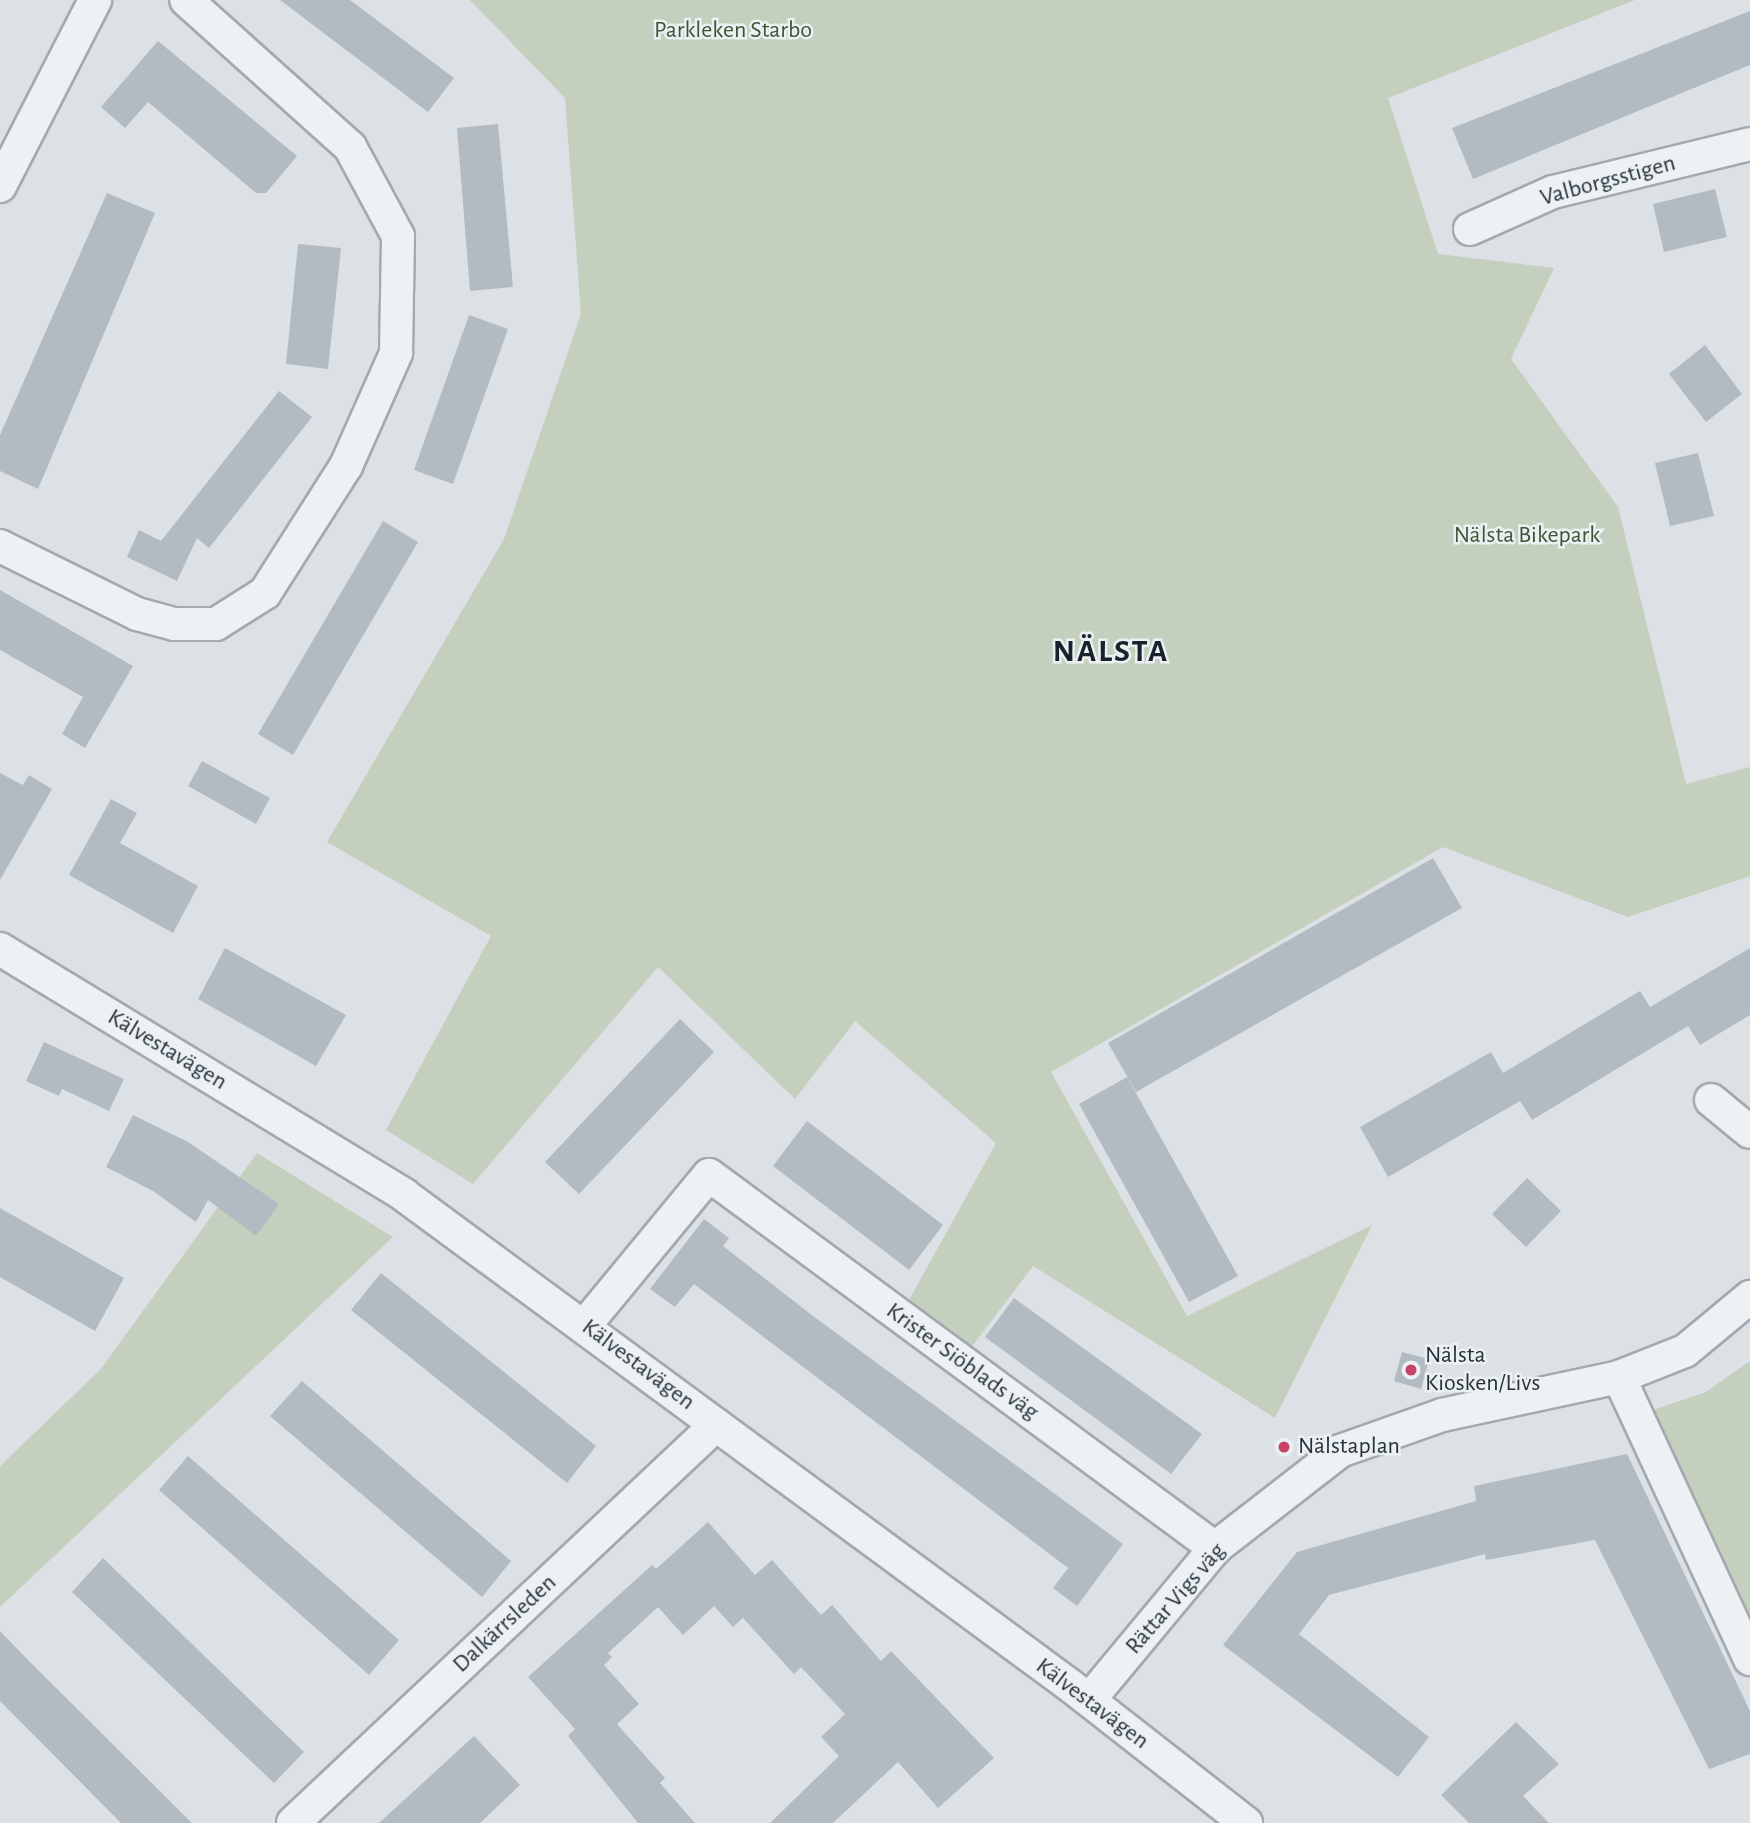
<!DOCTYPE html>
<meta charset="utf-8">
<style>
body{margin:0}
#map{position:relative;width:1750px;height:1823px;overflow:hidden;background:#dce1e5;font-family:"Alegreya Sans",sans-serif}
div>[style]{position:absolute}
.green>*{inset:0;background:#c4cfbd}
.building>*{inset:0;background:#b3bbc2}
.roads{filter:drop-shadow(2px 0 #a2a9af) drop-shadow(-2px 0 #a2a9af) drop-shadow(0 2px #a2a9af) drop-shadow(0 -2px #a2a9af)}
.minor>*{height:32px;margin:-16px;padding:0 16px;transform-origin:16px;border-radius:16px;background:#eef1f4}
.dots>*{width:19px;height:19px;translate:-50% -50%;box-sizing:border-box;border:4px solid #ebf0f3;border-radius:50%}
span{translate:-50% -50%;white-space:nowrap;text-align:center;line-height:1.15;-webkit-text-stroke:5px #ebf0f3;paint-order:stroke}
.park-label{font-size:24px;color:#3f5634}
.street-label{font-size:24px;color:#26313b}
.poi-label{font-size:24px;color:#26313b}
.left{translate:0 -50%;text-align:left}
.district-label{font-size:32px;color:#19222c;font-weight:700;letter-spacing:2px}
</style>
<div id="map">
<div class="green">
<i style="clip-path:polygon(470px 0,1635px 0,1388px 98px,1438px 254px,1554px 268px,1511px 359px,1618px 507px,1686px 784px,1750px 767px,1750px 876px,1628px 917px,1443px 847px,1051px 1072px,1187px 1316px,1372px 1225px,1275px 1418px,1033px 1266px,970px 1349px,908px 1302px,996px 1143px,855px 1021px,795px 1099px,658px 967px,473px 1184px,386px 1130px,491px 936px,327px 842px,504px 539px,581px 314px,565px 98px)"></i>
<i style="clip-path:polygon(257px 1153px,393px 1237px,0 1607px,0 1466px,101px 1369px)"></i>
<i style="clip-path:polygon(1750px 1361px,1750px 1632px,1644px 1413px,1706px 1392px)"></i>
</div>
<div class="building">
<i style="clip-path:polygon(280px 0,350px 0,454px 78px,428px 112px)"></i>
<i style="clip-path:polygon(1750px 11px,1750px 65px,1473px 179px,1452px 128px)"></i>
<i style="clip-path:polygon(158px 41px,297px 156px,266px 193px,256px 193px,148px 102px,125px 128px,101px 107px)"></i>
<i style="clip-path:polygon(498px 124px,513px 287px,470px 291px,457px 128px)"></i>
<i style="clip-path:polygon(1715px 189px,1727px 237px,1664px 252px,1653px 204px)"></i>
<i style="clip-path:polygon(107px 193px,155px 213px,38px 489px,0 471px,0 435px)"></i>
<i style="clip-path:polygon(298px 244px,341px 248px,328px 369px,286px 364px)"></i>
<i style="clip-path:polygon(469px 315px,508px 329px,453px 484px,414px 470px)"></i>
<i style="clip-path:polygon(1705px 345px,1742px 394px,1706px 422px,1669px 374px)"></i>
<i style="clip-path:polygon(279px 391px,312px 417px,209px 548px,197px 538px,177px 581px,127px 557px,139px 530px,161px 541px)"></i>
<i style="clip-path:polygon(1698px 453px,1714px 516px,1670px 526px,1655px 463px)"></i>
<i style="clip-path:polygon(383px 521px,418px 542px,293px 755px,258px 734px)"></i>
<i style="clip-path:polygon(0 590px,133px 666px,85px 748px,62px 734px,83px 697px,0 650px)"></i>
<i style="clip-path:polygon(202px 761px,270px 798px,256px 824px,188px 786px)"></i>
<i style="clip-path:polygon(0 773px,23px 785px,29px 775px,52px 789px,0 880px)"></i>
<i style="clip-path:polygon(111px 799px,137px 813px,120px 843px,198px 886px,173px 933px,69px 875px)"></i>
<i style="clip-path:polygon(1433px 858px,1462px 908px,1136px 1092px,1108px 1043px)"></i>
<i style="clip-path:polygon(225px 948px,346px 1015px,316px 1066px,198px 999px)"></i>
<i style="clip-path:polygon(1750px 948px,1750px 1015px,1700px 1045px,1688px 1026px,1532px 1120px,1520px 1101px,1388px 1177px,1360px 1127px,1491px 1052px,1503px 1073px,1640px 991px,1650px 1007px)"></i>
<i style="clip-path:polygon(680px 1019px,714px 1052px,579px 1194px,545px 1162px)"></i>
<i style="clip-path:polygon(44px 1042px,124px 1079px,109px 1111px,62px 1089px,59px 1096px,26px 1081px)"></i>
<i style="clip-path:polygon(1127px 1077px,1238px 1276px,1189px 1302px,1079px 1104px)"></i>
<i style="clip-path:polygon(133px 1115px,188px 1142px,279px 1204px,256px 1236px,208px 1200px,196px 1222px,153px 1191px,106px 1167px)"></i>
<i style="clip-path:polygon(807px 1121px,943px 1225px,909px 1270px,773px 1166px)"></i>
<i style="clip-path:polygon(1527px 1178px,1561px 1211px,1526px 1247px,1492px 1214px)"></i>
<i style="clip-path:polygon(0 1208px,124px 1278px,95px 1331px,0 1277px)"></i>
<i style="clip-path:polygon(704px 1219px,729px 1238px,723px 1246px,813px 1316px,1123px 1544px,1077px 1606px,1053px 1588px,1068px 1568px,694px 1284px,675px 1307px,650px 1289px)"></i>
<i style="clip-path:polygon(381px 1273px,596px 1446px,567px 1483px,351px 1310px)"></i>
<i style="clip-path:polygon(1014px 1298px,1202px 1434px,1171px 1474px,985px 1337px)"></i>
<i style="clip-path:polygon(1402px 1352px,1429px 1359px,1421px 1389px,1394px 1381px)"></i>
<i style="clip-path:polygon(302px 1381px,511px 1561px,482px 1597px,270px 1416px)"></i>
<i style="clip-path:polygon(1627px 1454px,1750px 1711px,1750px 1754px,1709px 1769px,1595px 1540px,1486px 1560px,1485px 1554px,1329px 1595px,1299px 1634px,1429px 1737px,1398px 1777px,1223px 1645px,1297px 1552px,1476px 1501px,1474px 1486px)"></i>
<i style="clip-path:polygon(188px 1456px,399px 1640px,369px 1675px,159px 1490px)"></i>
<i style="clip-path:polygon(708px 1522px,755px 1575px,772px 1560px,821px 1615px,832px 1605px,881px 1661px,891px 1651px,994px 1758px,938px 1808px,898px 1762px,833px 1823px,770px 1823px,839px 1756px,821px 1737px,845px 1714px,801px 1667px,794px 1674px,743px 1618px,733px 1627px,714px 1606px,683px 1635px,658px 1607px,608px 1653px,612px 1657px,604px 1665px,639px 1704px,617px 1724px,665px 1778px,660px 1783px,695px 1823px,638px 1823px,568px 1736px,575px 1729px,528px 1677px,652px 1565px,656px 1569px)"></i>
<i style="clip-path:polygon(103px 1558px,304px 1752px,274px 1783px,72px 1592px)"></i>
<i style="clip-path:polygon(0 1631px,29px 1661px,192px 1823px,121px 1823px,0 1701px)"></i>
<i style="clip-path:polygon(1516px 1722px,1559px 1764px,1523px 1796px,1549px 1823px,1469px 1823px,1441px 1795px)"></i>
<i style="clip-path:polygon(474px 1736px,520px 1785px,480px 1823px,379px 1823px)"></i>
</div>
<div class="roads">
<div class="minor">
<i style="left:0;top:186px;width:209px;rotate:-62.9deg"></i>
<i style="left:1470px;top:229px;width:91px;rotate:-24deg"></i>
<i style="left:1553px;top:192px;width:203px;rotate:-13.7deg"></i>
<i style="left:0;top:546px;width:153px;rotate:26.4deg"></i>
<i style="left:137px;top:614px;width:38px;rotate:15deg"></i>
<i style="left:174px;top:624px;width:42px"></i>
<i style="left:216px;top:624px;width:58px;rotate:-32.3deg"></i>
<i style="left:265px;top:593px;width:151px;rotate:-57.5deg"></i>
<i style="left:346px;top:466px;width:124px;rotate:-66.1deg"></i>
<i style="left:396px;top:353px;width:117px;rotate:-89deg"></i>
<i style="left:398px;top:236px;width:101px;rotate:-118.3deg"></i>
<i style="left:350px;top:147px;width:220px;rotate:-138.1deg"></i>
<i style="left:0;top:949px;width:473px;rotate:31.3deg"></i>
<i style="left:404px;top:1195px;width:830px;rotate:36.37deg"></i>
<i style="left:1072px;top:1687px;width:221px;rotate:38deg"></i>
<i style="left:1711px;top:1100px;width:50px;rotate:39.4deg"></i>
<i style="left:586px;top:1324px;width:193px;rotate:-50.5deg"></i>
<i style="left:709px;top:1175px;width:629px;rotate:36.4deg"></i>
<i style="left:1619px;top:1377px;width:311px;rotate:65.1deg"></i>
<i style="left:1089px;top:1700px;width:197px;rotate:-50.3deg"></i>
<i style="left:1215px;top:1548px;width:158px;rotate:-37.8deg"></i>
<i style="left:1340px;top:1451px;width:108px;rotate:-19.4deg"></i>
<i style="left:1442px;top:1415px;width:181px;rotate:-12.1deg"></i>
<i style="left:1619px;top:1377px;width:71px;rotate:-21.5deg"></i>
<i style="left:1685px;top:1351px;width:85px;rotate:-39.7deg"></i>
<i style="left:293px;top:1823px;width:581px;rotate:-43.26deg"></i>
</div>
</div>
<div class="dots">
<i style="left:1411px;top:1370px;background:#c94369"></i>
<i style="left:1284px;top:1447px;background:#c94369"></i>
</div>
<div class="park-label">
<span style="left:733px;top:31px">Parkleken Starbo</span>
<span style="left:1527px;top:536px">Nälsta Bikepark</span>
</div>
<div class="street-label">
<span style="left:1608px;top:181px;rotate:-15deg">Valborgsstigen</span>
<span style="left:167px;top:1050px;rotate:31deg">Kälvestavägen</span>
<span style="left:962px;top:1362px;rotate:36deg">Krister Siöblads väg</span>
<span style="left:638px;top:1365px;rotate:37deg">Kälvestavägen</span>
<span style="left:1176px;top:1599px;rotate:-49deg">Rättar Vigs väg</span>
<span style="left:505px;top:1624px;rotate:-43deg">Dalkärrsleden</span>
<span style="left:1092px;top:1704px;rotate:37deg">Kälvestavägen</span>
</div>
<div class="poi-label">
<span class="left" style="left:1425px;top:1370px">Nälsta<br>Kiosken/Livs</span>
<span class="left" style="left:1298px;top:1447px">Nälstaplan</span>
</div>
<div class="district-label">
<span style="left:1111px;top:651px">NÄLSTA</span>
</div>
</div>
